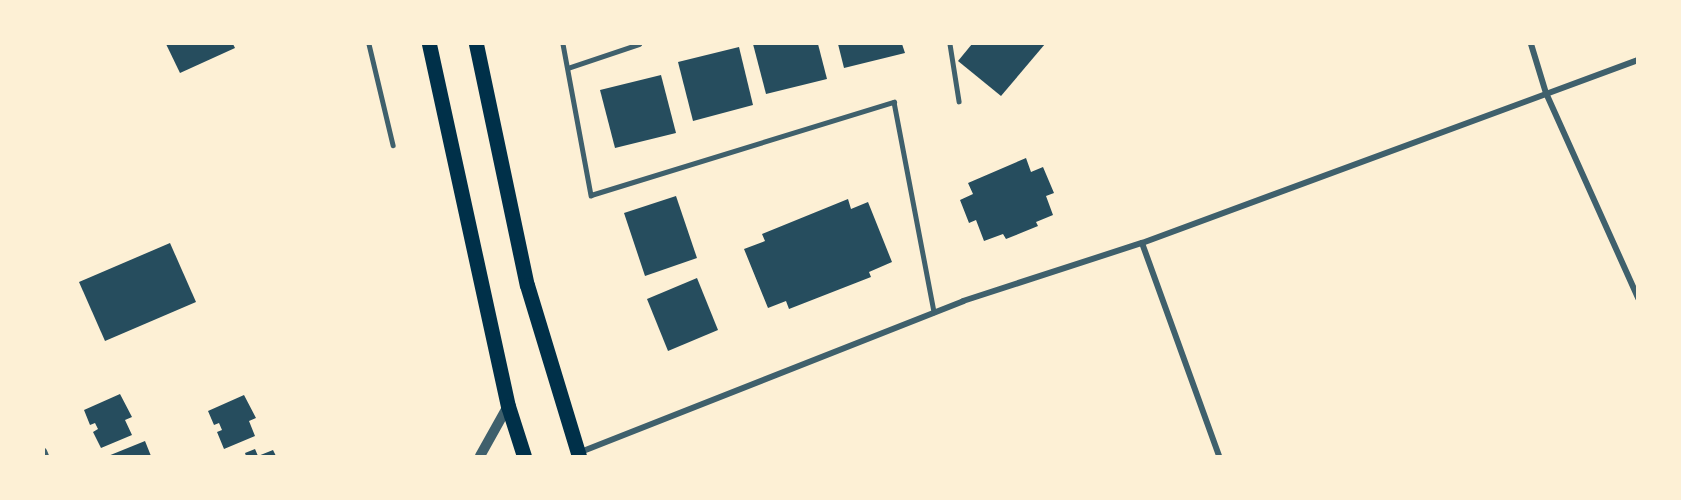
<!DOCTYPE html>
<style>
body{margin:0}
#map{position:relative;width:1681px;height:500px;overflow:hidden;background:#fdf0d5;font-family:"DM Sans",sans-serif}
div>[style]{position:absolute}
.building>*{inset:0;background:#264d5e}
.service>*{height:4.5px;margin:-2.25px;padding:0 2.25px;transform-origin:2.25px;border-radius:2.25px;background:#3f606c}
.minor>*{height:6px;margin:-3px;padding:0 3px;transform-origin:3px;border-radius:3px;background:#3f606c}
.tertiary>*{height:10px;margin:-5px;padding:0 5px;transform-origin:5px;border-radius:5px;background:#3f606c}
.primary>*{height:15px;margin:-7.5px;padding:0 7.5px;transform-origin:7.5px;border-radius:7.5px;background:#003049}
span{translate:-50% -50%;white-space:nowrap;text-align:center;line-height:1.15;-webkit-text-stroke:6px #fdf0d5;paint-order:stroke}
.frame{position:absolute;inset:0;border:45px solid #fdf0d5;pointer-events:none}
</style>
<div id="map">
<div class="building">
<i style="clip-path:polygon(166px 44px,233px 44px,235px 48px,180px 73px)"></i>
<i style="clip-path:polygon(753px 44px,818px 44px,827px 79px,766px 94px)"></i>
<i style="clip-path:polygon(838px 44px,902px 44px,905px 53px,844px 68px)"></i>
<i style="clip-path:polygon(972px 44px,1045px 44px,1001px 96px,958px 61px)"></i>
<i style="clip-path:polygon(739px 47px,753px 105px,693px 121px,678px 62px)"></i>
<i style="clip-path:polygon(661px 75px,676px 133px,615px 148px,600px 90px)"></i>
<i style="clip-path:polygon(1026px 158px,1031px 172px,1043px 167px,1054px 193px,1046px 196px,1053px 215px,1036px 222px,1038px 226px,1006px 239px,1003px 234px,984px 241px,976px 220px,969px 223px,960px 200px,973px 194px,968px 183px)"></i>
<i style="clip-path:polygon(676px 196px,697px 258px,645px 276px,624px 213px)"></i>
<i style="clip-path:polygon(848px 199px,851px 209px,868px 202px,892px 262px,869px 272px,871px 277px,789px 309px,786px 301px,768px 308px,744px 249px,765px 241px,762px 234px)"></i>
<i style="clip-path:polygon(170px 243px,196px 302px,105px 341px,79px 282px)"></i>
<i style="clip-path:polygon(697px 278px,718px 330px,668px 351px,647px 299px)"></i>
<i style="clip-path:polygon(120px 394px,132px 417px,125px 420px,132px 435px,101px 448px,93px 432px,98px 429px,95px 423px,90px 425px,84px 410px)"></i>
<i style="clip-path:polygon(244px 395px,256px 418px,249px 421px,255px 436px,224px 449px,217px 432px,222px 430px,219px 423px,214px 425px,208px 411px)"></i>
<i style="clip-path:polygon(145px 441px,151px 456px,108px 456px)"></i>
<i style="clip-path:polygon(255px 449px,258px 456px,273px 450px,276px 456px,246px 456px,245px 453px)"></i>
</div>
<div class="service">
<i style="left:369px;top:44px;width:104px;rotate:76.6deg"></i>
<i style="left:563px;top:44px;width:154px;rotate:79.5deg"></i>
<i style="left:591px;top:195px;width:317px;rotate:-17.1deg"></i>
<i style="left:894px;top:102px;width:214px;rotate:79.2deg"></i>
<i style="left:950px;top:44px;width:58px;rotate:81deg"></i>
<i style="left:568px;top:68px;width:75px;rotate:-18.7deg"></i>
</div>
<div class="minor">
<i style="left:1531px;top:44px;width:51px;rotate:73deg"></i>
<i style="left:1546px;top:93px;width:225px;rotate:65.8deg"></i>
<i style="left:1142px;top:243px;width:226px;rotate:70.1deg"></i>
<i style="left:44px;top:451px;width:5px;rotate:68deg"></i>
<i style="left:578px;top:453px;width:414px;rotate:-21.5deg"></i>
<i style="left:963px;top:301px;width:188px;rotate:-18deg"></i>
<i style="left:1142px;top:243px;width:529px;rotate:-20.25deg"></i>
</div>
<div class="tertiary">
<i style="left:480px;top:456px;width:57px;rotate:-60.8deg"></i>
</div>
<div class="primary">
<i style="left:429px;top:44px;width:371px;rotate:77.7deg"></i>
<i style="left:508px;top:406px;width:52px;rotate:72.3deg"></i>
<i style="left:476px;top:44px;width:246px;rotate:78.1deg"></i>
<i style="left:527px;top:285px;width:179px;rotate:73.1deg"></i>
</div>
<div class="frame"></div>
</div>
